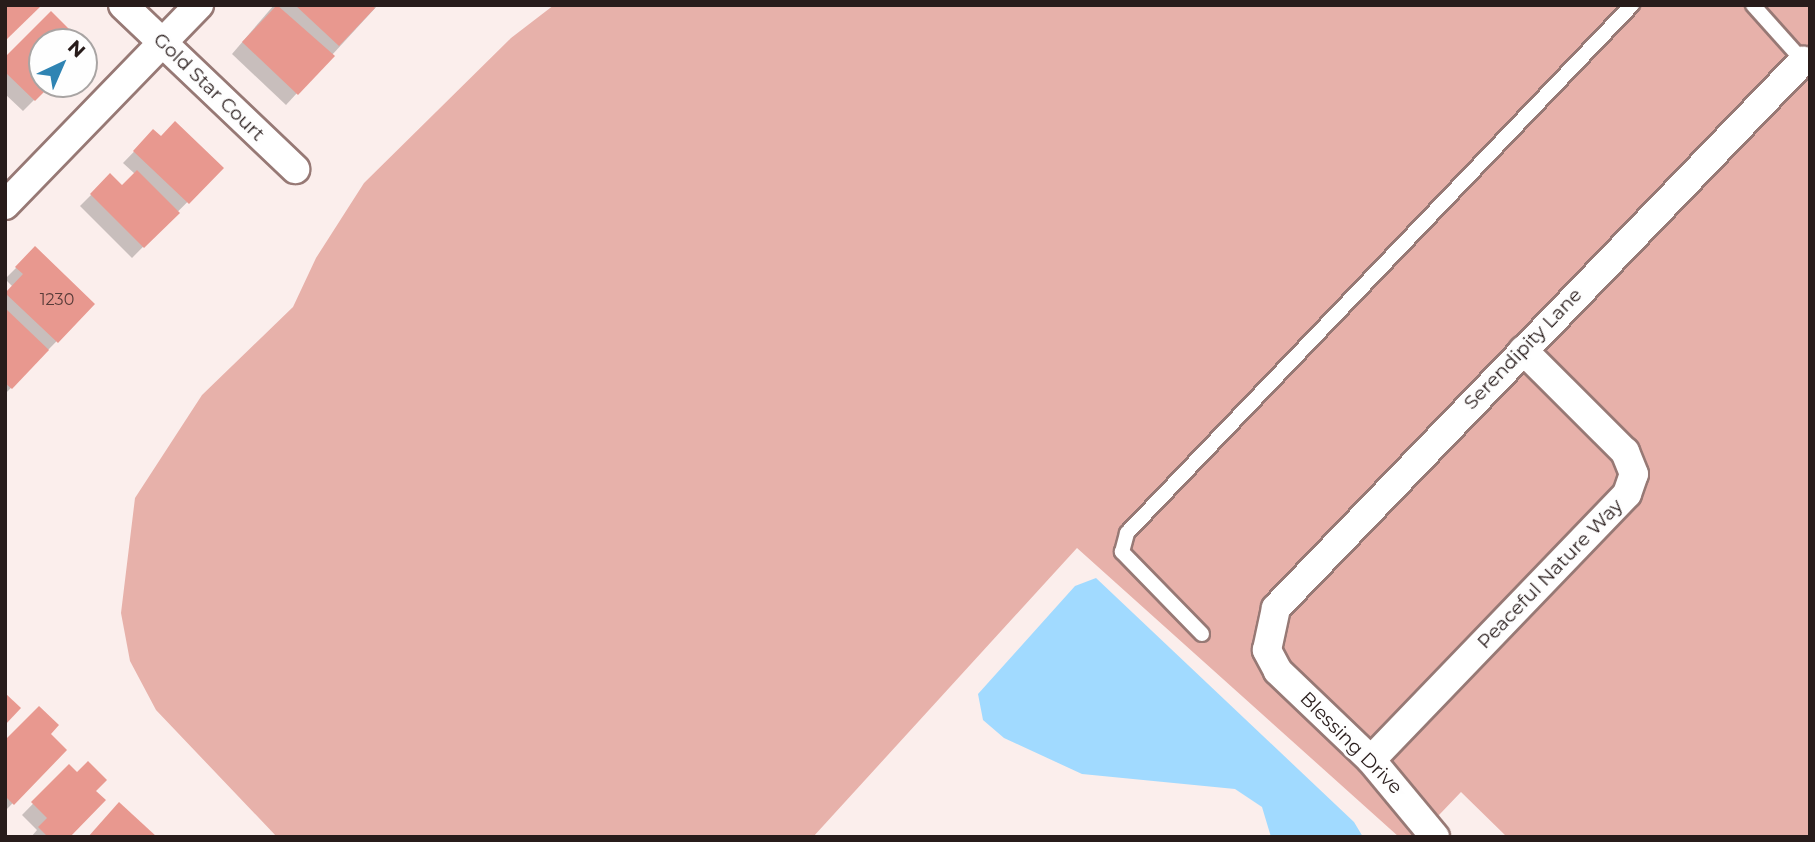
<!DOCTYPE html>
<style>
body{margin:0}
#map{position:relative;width:1815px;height:842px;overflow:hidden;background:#fbeeec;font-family:Montserrat,sans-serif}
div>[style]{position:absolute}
.green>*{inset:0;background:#e7b1aa}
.water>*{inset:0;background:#a1daff}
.shadow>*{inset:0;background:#0003}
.building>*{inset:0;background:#e8988f}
.roads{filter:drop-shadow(2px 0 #977975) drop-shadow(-2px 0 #977975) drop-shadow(0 2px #977975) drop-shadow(0 -2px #977975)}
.lane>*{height:14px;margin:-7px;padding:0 7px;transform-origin:7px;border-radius:7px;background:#fff}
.street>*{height:28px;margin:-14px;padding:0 14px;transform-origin:14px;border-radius:14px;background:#fff}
span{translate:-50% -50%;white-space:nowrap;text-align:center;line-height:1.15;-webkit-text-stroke:6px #fefefe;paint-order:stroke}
.number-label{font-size:16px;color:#583b38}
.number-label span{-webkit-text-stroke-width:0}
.street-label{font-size:19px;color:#281c1b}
.frame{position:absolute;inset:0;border:7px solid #281c1b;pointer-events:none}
.north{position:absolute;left:28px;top:28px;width:70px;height:70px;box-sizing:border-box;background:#fefefe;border:2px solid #a8a4a3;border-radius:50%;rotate:44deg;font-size:19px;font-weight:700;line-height:28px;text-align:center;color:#281c1b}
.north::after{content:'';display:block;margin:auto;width:24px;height:32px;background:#2f84b3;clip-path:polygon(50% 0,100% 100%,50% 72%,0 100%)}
</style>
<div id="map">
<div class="green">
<i style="clip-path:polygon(554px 5px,1810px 5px,1810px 837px,1507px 837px,1461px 792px,1418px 837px,1399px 837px,1077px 548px,813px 837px,277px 837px,156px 710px,130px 661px,121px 613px,135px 498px,202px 395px,293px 307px,316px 258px,364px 183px,511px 38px)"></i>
</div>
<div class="water">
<i style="clip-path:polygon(1096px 578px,1354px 822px,1363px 837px,1271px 837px,1262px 807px,1235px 789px,1082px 774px,1004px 738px,983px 720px,978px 694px,1075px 586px)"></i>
</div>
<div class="shadow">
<i style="clip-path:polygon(274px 5px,378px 5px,286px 105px,232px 54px)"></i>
<i style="clip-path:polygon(51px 13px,79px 42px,42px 42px,42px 84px,50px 84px,23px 111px,5px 94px,5px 59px)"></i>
<i style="clip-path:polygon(153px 132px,221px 168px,132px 258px,80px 206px,110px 176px,122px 187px,135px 174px,123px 163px)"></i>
<i style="clip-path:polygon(35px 249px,93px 304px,5px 394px,5px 295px,13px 287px,5px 279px)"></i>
<i style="clip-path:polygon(48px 734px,65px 750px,5px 811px,5px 743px)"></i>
<i style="clip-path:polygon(69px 767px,94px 791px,68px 837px,31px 837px,37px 830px,22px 815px)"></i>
</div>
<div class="building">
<i style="clip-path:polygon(5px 5px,42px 5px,5px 41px)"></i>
<i style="clip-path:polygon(277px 5px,335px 56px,298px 95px,242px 42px)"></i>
<i style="clip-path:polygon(295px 5px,372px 5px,375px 8px,339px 46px)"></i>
<i style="clip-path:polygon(51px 11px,82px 42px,42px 42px,42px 84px,52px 84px,35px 101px,5px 72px,5px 57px)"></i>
<i style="clip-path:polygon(175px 121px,224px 168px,189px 204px,133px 151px,153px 129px,161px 136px)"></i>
<i style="clip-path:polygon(137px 170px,180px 213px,144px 248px,90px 194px,110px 173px,122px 185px)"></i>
<i style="clip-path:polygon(35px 246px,95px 304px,58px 343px,5px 293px,23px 274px,15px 267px)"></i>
<i style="clip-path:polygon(5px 308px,49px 350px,12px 389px,5px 383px)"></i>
<i style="clip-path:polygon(5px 693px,21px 708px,5px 725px)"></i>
<i style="clip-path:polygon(39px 706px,59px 725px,51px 734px,67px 750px,14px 805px,5px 796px,5px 740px)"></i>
<i style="clip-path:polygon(88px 761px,107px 780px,96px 791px,106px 800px,70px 837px,48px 837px,38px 827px,47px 818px,31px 802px,69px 764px,77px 772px)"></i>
<i style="clip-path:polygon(119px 802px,157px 837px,88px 837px)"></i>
</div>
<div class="roads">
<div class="lane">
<i style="left:1753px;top:5px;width:75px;rotate:48.2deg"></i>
<i style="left:1202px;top:634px;width:115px;rotate:-134.3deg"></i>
<i style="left:1122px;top:552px;width:20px;rotate:-75deg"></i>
<i style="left:1127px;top:533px;width:731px;rotate:-46.28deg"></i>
</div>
<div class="street">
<i style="left:123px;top:5px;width:238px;rotate:43.6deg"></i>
<i style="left:5px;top:205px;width:279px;rotate:-45.9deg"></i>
<i style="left:1371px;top:760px;width:369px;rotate:-46.1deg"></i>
<i style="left:1627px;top:494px;width:21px;rotate:-71deg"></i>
<i style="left:1634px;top:474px;width:24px;rotate:-112deg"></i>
<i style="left:1625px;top:452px;width:144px;rotate:-135deg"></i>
<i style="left:1435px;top:837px;width:100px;rotate:-129.7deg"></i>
<i style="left:1371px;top:760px;width:129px;rotate:-136.3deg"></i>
<i style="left:1278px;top:671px;width:24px;rotate:-118deg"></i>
<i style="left:1267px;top:650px;width:43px;rotate:-77.9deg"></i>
<i style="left:1276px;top:608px;width:760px;rotate:-46.07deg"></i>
</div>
</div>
<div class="number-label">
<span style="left:57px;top:300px">1230</span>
</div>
<div class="street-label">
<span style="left:209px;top:87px;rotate:44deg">Gold Star Court</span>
<span style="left:1523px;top:349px;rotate:-46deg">Serendipity Lane</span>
<span style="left:1550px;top:574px;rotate:-46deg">Peaceful Nature Way</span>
<span style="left:1351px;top:743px;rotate:45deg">Blessing Drive</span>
</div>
<div class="frame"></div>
<div class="north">N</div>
</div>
